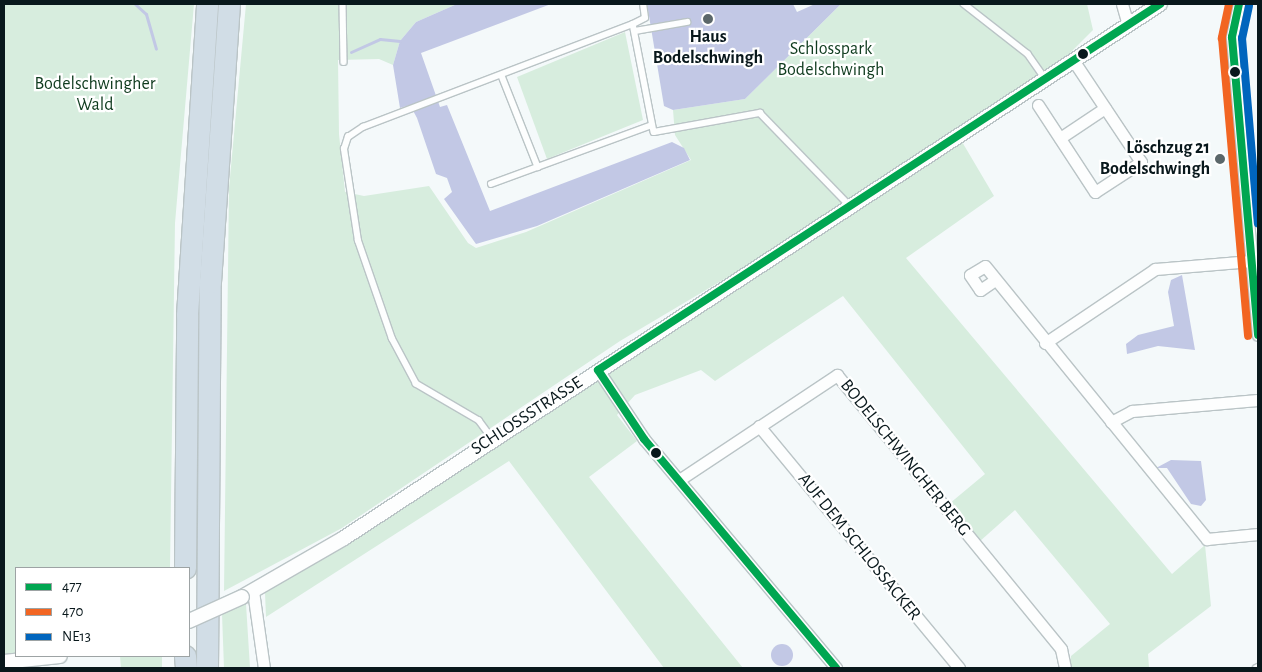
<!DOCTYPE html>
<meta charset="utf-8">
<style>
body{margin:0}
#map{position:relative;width:1262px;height:672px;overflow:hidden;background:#f4f9fa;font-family:"Alegreya Sans",sans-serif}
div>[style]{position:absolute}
.green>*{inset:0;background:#d7edde}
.water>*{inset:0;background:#c2c8e5}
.round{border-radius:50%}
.stream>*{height:3px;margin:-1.5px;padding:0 1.5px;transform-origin:1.5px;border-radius:1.5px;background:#c2c8e5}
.roads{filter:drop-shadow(1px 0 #bac4c6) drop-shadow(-1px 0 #bac4c6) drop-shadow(0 1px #bac4c6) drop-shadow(0 -1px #bac4c6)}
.service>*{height:5.5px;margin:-2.75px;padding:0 2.75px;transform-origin:2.75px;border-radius:2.75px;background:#fdfefe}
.minor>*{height:11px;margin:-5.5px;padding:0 5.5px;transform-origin:5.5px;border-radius:5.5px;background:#fdfefe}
.tertiary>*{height:14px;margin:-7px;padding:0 7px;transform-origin:7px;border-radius:7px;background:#fdfefe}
.motorway>*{height:21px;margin:-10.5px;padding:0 10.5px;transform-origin:10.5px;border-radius:10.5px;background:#d1dde6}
.bridges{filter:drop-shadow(1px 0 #bac4c6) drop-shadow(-1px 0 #bac4c6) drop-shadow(0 1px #bac4c6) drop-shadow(0 -1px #bac4c6)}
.tertiary-bridge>*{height:14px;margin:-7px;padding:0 7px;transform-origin:7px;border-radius:7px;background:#fdfefe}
.bus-1>*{height:8px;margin:-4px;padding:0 4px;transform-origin:4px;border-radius:4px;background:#00a651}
.bus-2>*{height:8px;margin:-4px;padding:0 4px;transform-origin:4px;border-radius:4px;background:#f26522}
.bus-3>*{height:8px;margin:-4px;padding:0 4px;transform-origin:4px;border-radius:4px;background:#0065bd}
.dots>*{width:14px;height:14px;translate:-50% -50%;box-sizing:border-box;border:2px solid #fff;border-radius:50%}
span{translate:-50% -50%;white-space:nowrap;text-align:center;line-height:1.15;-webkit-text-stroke:4.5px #fff;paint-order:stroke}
.poi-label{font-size:18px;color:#09181c;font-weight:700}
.right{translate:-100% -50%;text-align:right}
.park-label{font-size:18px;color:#0f3b1e}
.street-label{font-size:18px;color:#09181c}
.frame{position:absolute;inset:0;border:5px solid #09181c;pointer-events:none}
.legend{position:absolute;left:15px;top:567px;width:175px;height:90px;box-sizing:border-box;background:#fff;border:1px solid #9da3a4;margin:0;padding:6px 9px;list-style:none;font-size:15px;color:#09181c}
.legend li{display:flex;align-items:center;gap:10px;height:25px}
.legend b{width:25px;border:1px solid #9da3a4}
</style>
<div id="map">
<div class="green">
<i style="clip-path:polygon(4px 4px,194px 4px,175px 223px,170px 568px,16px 568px,16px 656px,4px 662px)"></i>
<i style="clip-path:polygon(246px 4px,457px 4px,416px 22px,400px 41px,393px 65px,379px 59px,338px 60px,339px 134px,345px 192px,364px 196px,429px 186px,468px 243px,476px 248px,526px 232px,691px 160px,675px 135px,673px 110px,745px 99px,841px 4px,1087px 4px,1093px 30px,1045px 78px,958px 135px,994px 196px,906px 258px,1172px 574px,1205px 545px,1211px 606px,1148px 654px,1149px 667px,1069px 668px,1071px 656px,1110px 624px,1015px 510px,979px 542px,949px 504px,985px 474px,843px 296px,715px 381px,701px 370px,635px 395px,617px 415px,637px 441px,589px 477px,743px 668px,664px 668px,509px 461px,266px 617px,265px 593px,839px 211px,620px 341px,342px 528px,224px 591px,229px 188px)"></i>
<i style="clip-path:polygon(625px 32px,643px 120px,547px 159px,517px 77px)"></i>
<i style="clip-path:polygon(246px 604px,250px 668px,224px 668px,222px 614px)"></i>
<i style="clip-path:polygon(120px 656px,162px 656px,162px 668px,121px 668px)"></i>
</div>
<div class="water">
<i style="clip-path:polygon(457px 4px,551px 4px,421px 53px,440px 107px,447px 105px,490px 211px,672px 142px,684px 148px,690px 160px,537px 226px,476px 244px,444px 199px,452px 192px,447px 178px,436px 174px,417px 118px,410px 105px,400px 108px,393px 65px,400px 41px,416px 22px)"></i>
<i style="clip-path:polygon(647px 4px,793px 4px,797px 12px,815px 4px,841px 4px,745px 99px,673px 110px,664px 106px)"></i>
<i style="clip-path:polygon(1182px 275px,1195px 350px,1158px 346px,1127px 354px,1126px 344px,1138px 335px,1174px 326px,1168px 292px,1171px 280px)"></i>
<i style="clip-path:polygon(1171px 460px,1201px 461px,1206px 500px,1201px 506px,1191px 504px,1167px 468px,1156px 468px)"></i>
<i class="round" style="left:771px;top:644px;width:22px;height:22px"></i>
</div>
<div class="stream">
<i style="left:135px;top:4px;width:15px;rotate:42deg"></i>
<i style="left:146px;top:14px;width:36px;rotate:74deg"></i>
<i style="left:351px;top:52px;width:32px;rotate:-24deg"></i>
<i style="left:380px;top:39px;width:20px;rotate:6deg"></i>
</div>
<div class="roads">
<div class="service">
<i style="left:343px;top:4px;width:58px;rotate:89deg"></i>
<i style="left:964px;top:4px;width:81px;rotate:38deg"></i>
<i style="left:1028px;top:54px;width:29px;rotate:55deg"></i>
<i style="left:633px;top:24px;width:13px;rotate:-27deg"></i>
<i style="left:645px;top:18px;width:14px;rotate:-98deg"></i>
<i style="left:635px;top:31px;width:53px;rotate:-9.8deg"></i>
<i style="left:502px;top:76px;width:98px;rotate:68.4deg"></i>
<i style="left:491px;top:184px;width:171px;rotate:-20.1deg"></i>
<i style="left:492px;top:439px;width:22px;rotate:-126deg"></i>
<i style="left:479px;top:421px;width:73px;rotate:-149.6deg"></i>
<i style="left:416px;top:384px;width:51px;rotate:-118.1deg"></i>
<i style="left:392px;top:339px;width:104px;rotate:-109.1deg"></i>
<i style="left:358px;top:241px;width:93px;rotate:-98.7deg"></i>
<i style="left:344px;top:149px;width:13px;rotate:-72deg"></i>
<i style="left:348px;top:137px;width:18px;rotate:-34deg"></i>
<i style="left:363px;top:127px;width:289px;rotate:-20.9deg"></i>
<i style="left:633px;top:24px;width:110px;rotate:79deg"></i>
<i style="left:654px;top:132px;width:108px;rotate:-10.2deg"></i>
<i style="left:760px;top:113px;width:128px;rotate:45.9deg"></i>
<i style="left:1256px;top:668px;width:2px;rotate:-27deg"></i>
</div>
<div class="minor">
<i style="left:1122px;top:4px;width:22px;rotate:74deg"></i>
<i style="left:1239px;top:4px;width:34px;rotate:102deg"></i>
<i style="left:1232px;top:37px;width:299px;rotate:85deg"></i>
<i style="left:1038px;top:105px;width:104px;rotate:56.8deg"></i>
<i style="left:1095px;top:192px;width:55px;rotate:-33.1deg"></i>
<i style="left:1141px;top:162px;width:123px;rotate:-123.7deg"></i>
<i style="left:1060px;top:138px;width:54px;rotate:-33.7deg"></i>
<i style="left:995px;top:280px;width:18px;rotate:146deg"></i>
<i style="left:980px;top:290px;width:18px;rotate:-124deg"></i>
<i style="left:970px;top:275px;width:17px;rotate:-31deg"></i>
<i style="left:985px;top:266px;width:352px;rotate:50.9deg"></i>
<i style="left:1207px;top:539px;width:51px;rotate:-5.6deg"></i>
<i style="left:1045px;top:343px;width:133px;rotate:-33.9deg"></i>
<i style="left:1155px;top:269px;width:97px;rotate:-4.7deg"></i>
<i style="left:598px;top:370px;width:83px;rotate:56.3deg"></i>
<i style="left:644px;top:439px;width:299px;rotate:50deg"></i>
<i style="left:1111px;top:422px;width:24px;rotate:-28deg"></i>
<i style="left:1132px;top:411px;width:126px;rotate:-5deg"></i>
<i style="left:759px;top:426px;width:314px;rotate:50.4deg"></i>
<i style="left:679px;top:480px;width:190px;rotate:-33.6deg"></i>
<i style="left:837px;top:375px;width:354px;rotate:50.7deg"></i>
<i style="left:1061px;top:649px;width:19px;rotate:78deg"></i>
<i style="left:253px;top:591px;width:78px;rotate:81.9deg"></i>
</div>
<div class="tertiary">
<i style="left:242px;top:597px;width:118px;rotate:-30deg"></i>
<i style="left:344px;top:538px;width:975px;rotate:-33.2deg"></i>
<i style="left:4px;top:662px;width:56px;rotate:-6.1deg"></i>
</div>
<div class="motorway">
<i style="left:185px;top:568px;width:253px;rotate:-89.5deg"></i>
<i style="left:187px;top:315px;width:312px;rotate:-86.3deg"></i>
<i style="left:185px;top:656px;width:12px;rotate:85deg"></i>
<i style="left:207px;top:668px;width:386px;rotate:-89.6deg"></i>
<i style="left:210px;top:282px;width:279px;rotate:-86.1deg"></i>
</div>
</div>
<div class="bridges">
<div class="tertiary-bridge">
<i style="left:189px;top:621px;width:58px;rotate:-24.4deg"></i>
</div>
</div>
<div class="bus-1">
<i style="left:1239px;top:4px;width:34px;rotate:102deg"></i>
<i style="left:1232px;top:37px;width:299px;rotate:85deg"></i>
<i style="left:598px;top:370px;width:671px;rotate:-33.07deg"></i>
<i style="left:598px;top:370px;width:83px;rotate:56.3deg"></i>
<i style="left:644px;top:439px;width:299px;rotate:50deg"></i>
</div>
<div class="bus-2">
<i style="left:1229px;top:4px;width:35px;rotate:102deg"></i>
<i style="left:1222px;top:38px;width:299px;rotate:85deg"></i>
</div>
<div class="bus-3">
<i style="left:1249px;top:6px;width:33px;rotate:102deg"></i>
<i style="left:1242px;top:38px;width:186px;rotate:85.1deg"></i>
</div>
<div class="dots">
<i style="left:708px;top:19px;background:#5b676a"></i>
<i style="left:1083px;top:54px;background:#09181c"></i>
<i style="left:1235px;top:72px;background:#09181c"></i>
<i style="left:1220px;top:159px;background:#5b676a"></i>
<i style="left:656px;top:453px;background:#09181c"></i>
</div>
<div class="poi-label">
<span style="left:708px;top:48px">Haus<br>Bodelschwingh</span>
<span class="right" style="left:1210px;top:159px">Löschzug 21<br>Bodelschwingh</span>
</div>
<div class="park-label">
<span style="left:831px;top:60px">Schlosspark<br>Bodelschwingh</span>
<span style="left:95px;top:95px">Bodelschwingher<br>Wald</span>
</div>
<div class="street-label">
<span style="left:527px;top:416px;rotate:-33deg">SCHLOSSSTRASSE</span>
<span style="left:905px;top:458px;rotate:51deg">BODELSCHWINGHER BERG</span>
<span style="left:859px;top:547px;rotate:51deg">AUF DEM SCHLOSSACKER</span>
</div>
<div class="frame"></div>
<ul class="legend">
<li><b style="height:6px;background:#00a651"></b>477</li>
<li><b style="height:6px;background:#f26522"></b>470</li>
<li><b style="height:6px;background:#0065bd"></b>NE13</li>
</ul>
</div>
